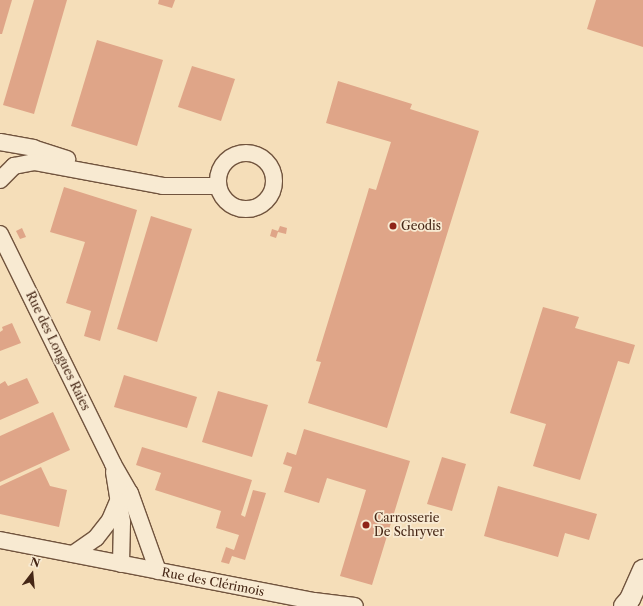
<!DOCTYPE html>
<meta charset="utf-8">
<style>
body{margin:0}
#map{position:relative;width:643px;height:606px;overflow:hidden;background:#f5deb9;font-family:"Libre Caslon Text",serif}
div>[style]{position:absolute}
.building>*{inset:0;background:#dfa588}
.roads{filter:drop-shadow(1px 0 #71543e) drop-shadow(-1px 0 #71543e) drop-shadow(0 1px #71543e) drop-shadow(0 -1px #71543e)}
.minor>*{height:16px;margin:-8px;padding:0 8px;transform-origin:8px;border-radius:8px;background:#f8ead2}
.minor>.ring{margin:-8px;padding:0;box-sizing:content-box;background:none;border:16px solid #f8ead2;border-radius:50%}
.tertiary>*{height:20px;margin:-10px;padding:0 10px;transform-origin:10px;border-radius:10px;background:#f8ead2}
.dots>*{width:11px;height:11px;translate:-50% -50%;box-sizing:border-box;border:2px solid #f8ead2;border-radius:50%}
span{translate:-50% -50%;white-space:nowrap;text-align:center;line-height:1.15;-webkit-text-stroke:3.5px #f8ead2;paint-order:stroke}
.poi-label{font-size:12px;color:#452615}
.left{translate:0 -50%;text-align:left}
.street-label{font-size:12px;color:#452615}
.north{position:absolute;left:12px;top:554px;width:40px;height:40px;-webkit-text-stroke:3px #f8ead2;paint-order:stroke;rotate:16deg;font-size:11px;font-weight:700;line-height:16px;text-align:center;color:#452615}
.north::after{content:'';display:block;margin:auto;width:14px;height:18px;background:#452615;clip-path:polygon(50% 0,100% 100%,50% 72%,0 100%)}
</style>
<div id="map">
<div class="building">
<i style="clip-path:polygon(0 0,12px 0,2px 34px,0 34px)"></i>
<i style="clip-path:polygon(34px 0,67px 0,34px 114px,3px 105px)"></i>
<i style="clip-path:polygon(159px 0,175px 0,172px 8px,158px 4px)"></i>
<i style="clip-path:polygon(596px 0,643px 0,643px 47px,587px 29px)"></i>
<i style="clip-path:polygon(97px 40px,163px 60px,137px 146px,71px 126px)"></i>
<i style="clip-path:polygon(192px 66px,235px 79px,221px 121px,178px 107px)"></i>
<i style="clip-path:polygon(338px 81px,412px 104px,410px 109px,479px 131px,387px 428px,308px 403px,321px 362px,316px 361px,367px 195px,369px 188px,376px 190px,391px 142px,326px 123px)"></i>
<i style="clip-path:polygon(64px 187px,137px 210px,100px 341px,84px 336px,91px 311px,66px 303px,85px 242px,50px 232px)"></i>
<i style="clip-path:polygon(151px 216px,192px 229px,157px 342px,117px 329px)"></i>
<i style="clip-path:polygon(280px 226px,287px 228px,286px 234px,278px 232px,276px 238px,270px 236px,272px 229px,278px 231px)"></i>
<i style="clip-path:polygon(22px 228px,26px 237px,20px 239px,16px 231px)"></i>
<i style="clip-path:polygon(543px 307px,579px 317px,575px 328px,635px 345px,629px 364px,618px 361px,580px 480px,533px 466px,546px 424px,510px 413px)"></i>
<i style="clip-path:polygon(12px 323px,21px 343px,0 351px,0 332px,3px 330px,2px 327px)"></i>
<i style="clip-path:polygon(124px 375px,197px 397px,187px 428px,114px 407px)"></i>
<i style="clip-path:polygon(27px 378px,39px 403px,0 420px,0 384px,5px 381px,8px 386px)"></i>
<i style="clip-path:polygon(218px 391px,268px 405px,252px 457px,202px 442px)"></i>
<i style="clip-path:polygon(53px 412px,70px 450px,0 482px,0 436px)"></i>
<i style="clip-path:polygon(304px 429px,410px 461px,372px 585px,340px 576px,366px 490px,327px 478px,319px 503px,284px 492px,292px 467px,283px 464px,287px 452px,296px 455px)"></i>
<i style="clip-path:polygon(142px 447px,252px 480px,241px 515px,245px 517px,253px 490px,266px 493px,245px 560px,232px 556px,229px 564px,221px 562px,226px 547px,234px 550px,239px 535px,216px 528px,221px 511px,155px 490px,161px 473px,136px 465px)"></i>
<i style="clip-path:polygon(442px 457px,466px 464px,452px 511px,427px 504px)"></i>
<i style="clip-path:polygon(41px 467px,50px 486px,67px 490px,59px 527px,0 514px,0 486px)"></i>
<i style="clip-path:polygon(498px 486px,597px 514px,589px 540px,565px 533px,558px 557px,484px 536px)"></i>
</div>
<div class="roads">
<div class="minor">
<i style="left:0;top:142px;width:34px;rotate:10deg"></i>
<i style="left:33px;top:148px;width:36px;rotate:18deg"></i>
<i class="ring" style="left:218px;top:153px;width:40px;height:40px"></i>
<i style="left:0;top:180px;width:20px;rotate:-45deg"></i>
<i style="left:14px;top:166px;width:20px;rotate:-11deg"></i>
<i style="left:34px;top:162px;width:131px;rotate:10.5deg"></i>
<i style="left:163px;top:186px;width:55px"></i>
<i style="left:0;top:234px;width:256px;rotate:63.8deg"></i>
<i style="left:113px;top:464px;width:34px;rotate:60deg"></i>
<i style="left:130px;top:493px;width:83px;rotate:70.3deg"></i>
<i style="left:114px;top:472px;width:51px;rotate:80.9deg"></i>
<i style="left:122px;top:522px;width:42px;rotate:91.4deg"></i>
<i style="left:0;top:540px;width:320px;rotate:11deg"></i>
<i style="left:314px;top:601px;width:41px;rotate:7deg"></i>
<i style="left:73px;top:554px;width:28px;rotate:-35deg"></i>
<i style="left:96px;top:538px;width:23px;rotate:-52deg"></i>
<i style="left:110px;top:520px;width:21px;rotate:-67deg"></i>
</div>
<div class="tertiary">
<i style="left:624px;top:606px;width:9px;rotate:-49deg"></i>
<i style="left:630px;top:599px;width:32px;rotate:-66deg"></i>
</div>
</div>
<div class="dots">
<i style="left:393px;top:226px;background:#8f2418"></i>
<i style="left:366px;top:525px;background:#8f2418"></i>
</div>
<div class="poi-label">
<span class="left" style="left:401px;top:226px">Geodis</span>
<span class="left" style="left:374px;top:525px">Carrosserie<br>De Schryver</span>
</div>
<div class="street-label">
<span style="left:58px;top:351px;rotate:64deg">Rue des Longues Raies</span>
<span style="left:213px;top:582px;rotate:11deg">Rue des Clérimois</span>
</div>
<div class="north">N</div>
</div>
